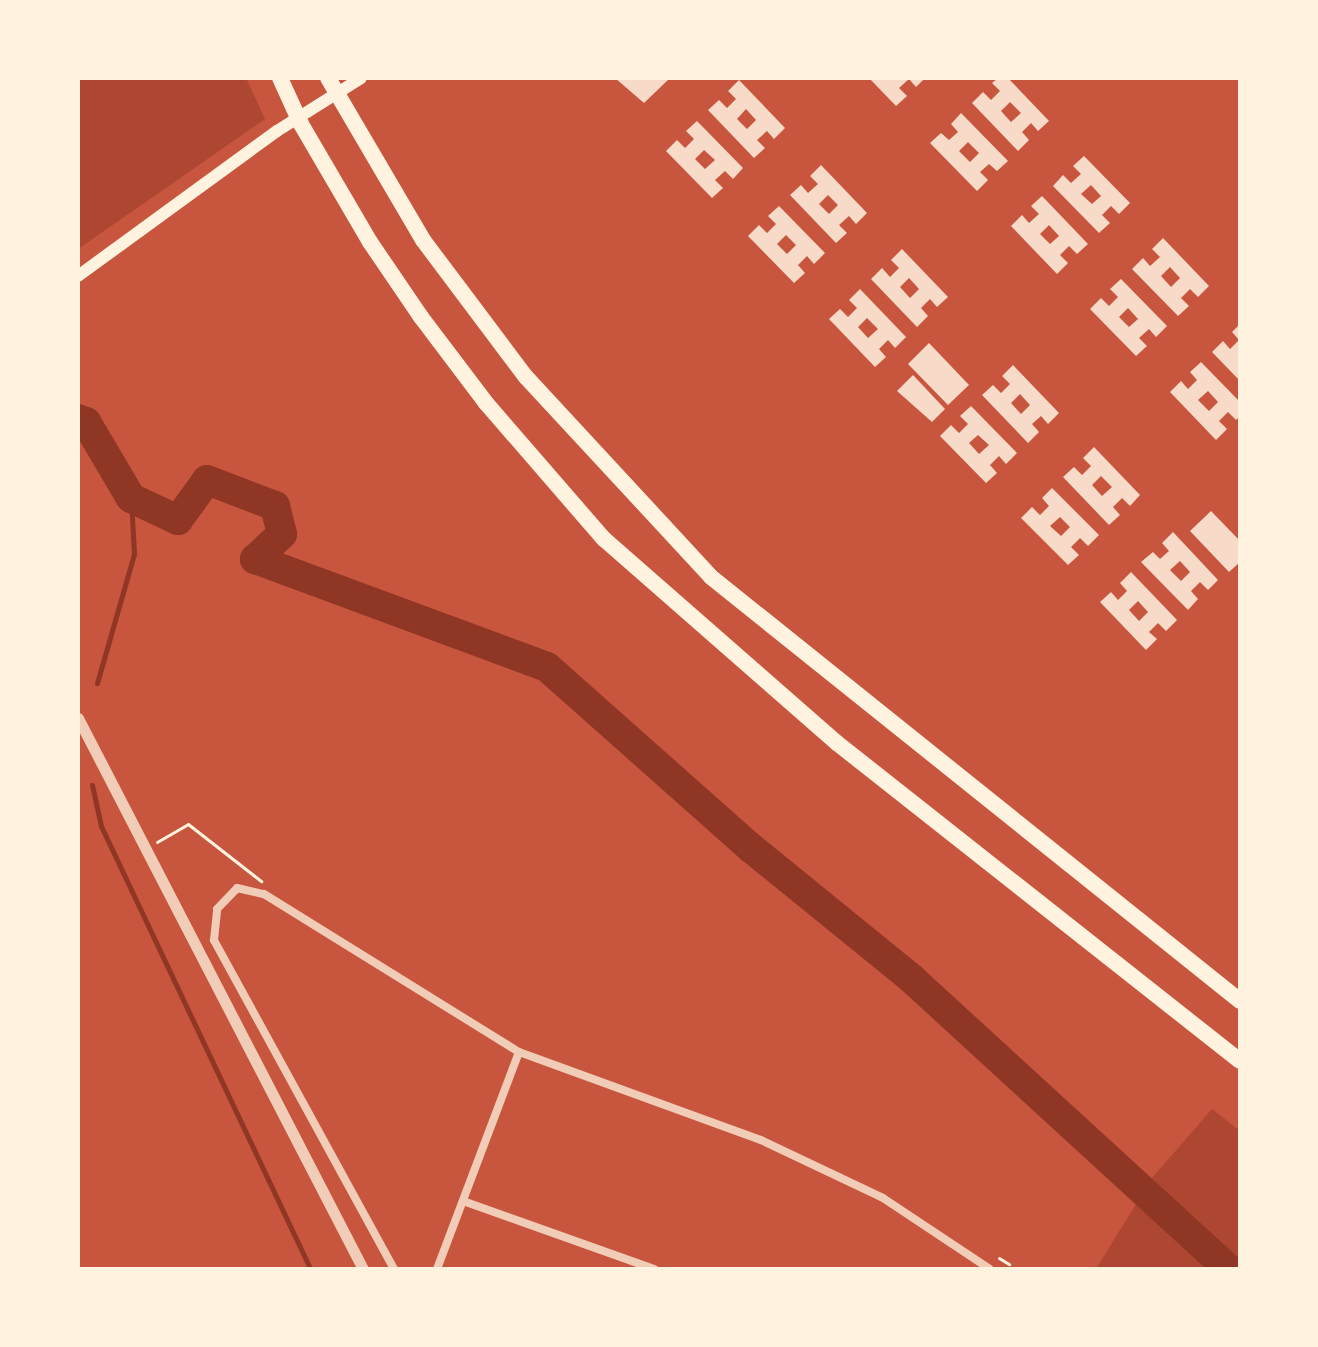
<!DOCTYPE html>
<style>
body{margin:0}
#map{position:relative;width:1318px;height:1347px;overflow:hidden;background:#c8553d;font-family:"Varela Round",sans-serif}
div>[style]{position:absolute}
.green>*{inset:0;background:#ae4732}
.stream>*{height:5px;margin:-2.5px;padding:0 2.5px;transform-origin:2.5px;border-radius:2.5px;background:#8f3625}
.river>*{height:30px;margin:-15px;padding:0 15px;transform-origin:15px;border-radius:15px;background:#8f3625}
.building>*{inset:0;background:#f7dbc8}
.path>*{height:3px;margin:-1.5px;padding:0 1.5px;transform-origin:1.5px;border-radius:1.5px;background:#fff3e0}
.minor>*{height:8px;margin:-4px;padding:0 4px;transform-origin:4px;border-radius:4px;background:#f1ccb7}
.tertiary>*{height:11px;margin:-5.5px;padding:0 5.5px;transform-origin:5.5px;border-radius:5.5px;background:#f1ccb7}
.secondary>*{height:12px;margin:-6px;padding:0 6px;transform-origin:6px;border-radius:6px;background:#fff3e0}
.motorway>*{height:16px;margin:-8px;padding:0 8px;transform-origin:8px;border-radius:8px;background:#fff3e0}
span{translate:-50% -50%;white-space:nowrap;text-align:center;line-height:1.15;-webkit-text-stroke:6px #fff3e0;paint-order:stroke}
.frame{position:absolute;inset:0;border:80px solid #fff3e0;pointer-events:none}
</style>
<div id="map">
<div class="green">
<i style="clip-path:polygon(78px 78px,246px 78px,265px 119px,78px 249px)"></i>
<i style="clip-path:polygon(1212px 1109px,1240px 1131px,1240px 1269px,1096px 1269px,1152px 1178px)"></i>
</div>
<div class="stream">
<i style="left:97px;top:683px;width:134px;rotate:-74deg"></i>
<i style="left:134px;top:554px;width:56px;rotate:-93.1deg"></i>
<i style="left:92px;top:785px;width:42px;rotate:77.6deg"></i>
<i style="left:101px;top:826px;width:490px;rotate:64.7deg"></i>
</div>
<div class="river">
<i style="left:78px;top:419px;width:9px;rotate:21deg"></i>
<i style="left:86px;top:422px;width:88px;rotate:59.4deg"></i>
<i style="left:131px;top:498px;width:52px;rotate:25.1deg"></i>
<i style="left:178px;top:520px;width:49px;rotate:-54.1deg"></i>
<i style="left:207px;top:480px;width:73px;rotate:20.9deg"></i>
<i style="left:275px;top:506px;width:29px;rotate:76deg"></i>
<i style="left:282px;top:534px;width:37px;rotate:137deg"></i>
<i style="left:255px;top:559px;width:311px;rotate:20.3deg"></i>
<i style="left:547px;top:667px;width:273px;rotate:41.6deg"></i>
<i style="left:751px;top:848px;width:208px;rotate:39.1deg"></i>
<i style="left:912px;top:979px;width:429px;rotate:42.5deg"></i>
</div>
<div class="building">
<i style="clip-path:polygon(615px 78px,670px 78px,644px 103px)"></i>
<i style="clip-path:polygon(869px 78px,925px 78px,916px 87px,909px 79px,899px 88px,907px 96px,896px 106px)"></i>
<i style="clip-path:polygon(evenodd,998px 78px,1008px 78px,1049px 121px,1038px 131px,1031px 123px,1022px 132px,1029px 140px,1018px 151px,972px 103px,983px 92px,991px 100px,1000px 91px,992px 83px,998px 78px,1010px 102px,1021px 113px,1011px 122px,1001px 111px,1010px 102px)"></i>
<i style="clip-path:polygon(evenodd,739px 80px,785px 128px,774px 139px,767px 131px,757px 140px,765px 148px,754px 158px,708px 110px,719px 100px,727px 108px,736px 99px,728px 91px,739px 80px,746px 109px,756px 120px,747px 129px,737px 119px,746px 109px)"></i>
<i style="clip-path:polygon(evenodd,961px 113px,1008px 161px,997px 171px,989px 164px,980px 172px,988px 180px,977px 191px,930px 143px,941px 133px,949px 140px,958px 132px,951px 124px,961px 113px,968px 142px,979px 153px,970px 162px,959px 151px,968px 142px)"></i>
<i style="clip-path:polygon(evenodd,697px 121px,743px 168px,733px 179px,725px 171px,715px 180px,723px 188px,712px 198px,666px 151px,677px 140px,685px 148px,694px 139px,686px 131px,697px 121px,704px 150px,715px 160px,705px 169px,695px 159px,704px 150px)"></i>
<i style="clip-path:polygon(evenodd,1084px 156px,1130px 203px,1119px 214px,1111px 206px,1102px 215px,1110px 223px,1099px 233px,1053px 186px,1063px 175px,1071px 183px,1081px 174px,1073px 166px,1084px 156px,1091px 185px,1101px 196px,1092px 204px,1081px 194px,1091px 185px)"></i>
<i style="clip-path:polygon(evenodd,821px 165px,867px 213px,856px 224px,849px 216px,839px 225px,847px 233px,836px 243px,790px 195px,801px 185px,808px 193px,818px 184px,810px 176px,821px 165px,828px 195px,838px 205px,829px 214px,819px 204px,828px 195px)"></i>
<i style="clip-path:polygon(evenodd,1042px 196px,1088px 244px,1077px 254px,1069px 246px,1060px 255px,1068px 263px,1057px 274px,1011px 226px,1022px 215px,1029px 223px,1039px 214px,1031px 206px,1042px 196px,1049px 225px,1059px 236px,1050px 244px,1040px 234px,1049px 225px)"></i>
<i style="clip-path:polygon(evenodd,779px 206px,825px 253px,814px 264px,807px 256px,798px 265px,805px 273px,794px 283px,748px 236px,759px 225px,767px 233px,776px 224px,768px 216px,779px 206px,786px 235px,796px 245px,787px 254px,777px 244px,786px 235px)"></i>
<i style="clip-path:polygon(evenodd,1163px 238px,1209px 286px,1198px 297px,1190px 289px,1181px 298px,1189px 306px,1178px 316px,1132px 269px,1143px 258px,1150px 266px,1160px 257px,1152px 249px,1163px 238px,1170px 267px,1180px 278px,1171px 287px,1161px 276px,1170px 267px)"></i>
<i style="clip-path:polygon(evenodd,902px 249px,948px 297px,937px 307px,930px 299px,921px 308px,928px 316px,917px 327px,871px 279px,882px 268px,890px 277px,899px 268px,891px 260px,902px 249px,909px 278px,919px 289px,910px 298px,900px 287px,909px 278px)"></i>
<i style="clip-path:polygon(evenodd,1121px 279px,1167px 326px,1156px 337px,1149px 329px,1139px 338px,1147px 346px,1136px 356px,1090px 309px,1101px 298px,1109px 306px,1118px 297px,1110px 289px,1121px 279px,1128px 308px,1138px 319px,1129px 327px,1119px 317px,1128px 308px)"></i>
<i style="clip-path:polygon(evenodd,860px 289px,906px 337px,895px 348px,888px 340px,879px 349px,886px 357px,875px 367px,829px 319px,840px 309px,848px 317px,857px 308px,849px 300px,860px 289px,867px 318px,878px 329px,868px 338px,858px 327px,867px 318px)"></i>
<i style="clip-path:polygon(1240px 324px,1240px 381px,1212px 352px,1223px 341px,1230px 349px,1239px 340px,1232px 332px)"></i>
<i style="clip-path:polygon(929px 343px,969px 385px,948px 405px,908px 364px)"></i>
<i style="clip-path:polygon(evenodd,1201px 362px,1240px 402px,1240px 416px,1236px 420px,1228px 412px,1219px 421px,1227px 429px,1216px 440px,1170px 392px,1181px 381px,1188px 389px,1197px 380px,1190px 372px,1201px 362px,1208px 391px,1218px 402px,1209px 411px,1198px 400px,1208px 391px)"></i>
<i style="clip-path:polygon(evenodd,1013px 365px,1059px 413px,1048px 424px,1041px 416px,1032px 424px,1039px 432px,1028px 443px,982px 395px,993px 385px,1001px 393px,1010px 384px,1002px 376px,1013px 365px,1020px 394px,1030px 405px,1021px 414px,1011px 403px,1020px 394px)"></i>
<i style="clip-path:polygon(913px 375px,945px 409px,932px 422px,897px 391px)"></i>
<i style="clip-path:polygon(evenodd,971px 406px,1017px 453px,1006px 464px,999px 456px,990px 465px,997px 473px,986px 483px,940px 436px,951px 425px,959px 433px,968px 424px,960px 416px,971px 406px,978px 435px,989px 445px,979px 454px,969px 443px,978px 435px)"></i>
<i style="clip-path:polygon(evenodd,1094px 447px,1140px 495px,1130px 506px,1122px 498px,1113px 507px,1120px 515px,1109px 525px,1063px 477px,1074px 467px,1082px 475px,1091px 466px,1083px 458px,1094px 447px,1101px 476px,1112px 487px,1102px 496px,1092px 485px,1101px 476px)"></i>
<i style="clip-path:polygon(evenodd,1052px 488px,1099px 535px,1088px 546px,1080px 538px,1071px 547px,1079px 555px,1068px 565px,1021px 518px,1032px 507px,1040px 515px,1049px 506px,1042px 498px,1052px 488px,1060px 517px,1070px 527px,1061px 536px,1050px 526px,1060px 517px)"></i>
<i style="clip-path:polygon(1211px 511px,1240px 541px,1240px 562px,1229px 572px,1190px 531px)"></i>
<i style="clip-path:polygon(evenodd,1173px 532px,1218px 580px,1208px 590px,1200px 582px,1191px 591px,1198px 599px,1188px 610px,1141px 562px,1153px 552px,1160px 559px,1169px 551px,1162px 543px,1173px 532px,1180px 561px,1190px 572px,1181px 581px,1170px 570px,1180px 561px)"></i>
<i style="clip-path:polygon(evenodd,1131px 572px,1177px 620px,1166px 631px,1158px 623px,1149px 632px,1157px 639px,1146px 650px,1100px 602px,1111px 592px,1118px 600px,1127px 591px,1120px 583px,1131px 572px,1138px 601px,1148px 612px,1139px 621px,1129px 610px,1138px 601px)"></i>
</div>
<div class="path">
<i style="left:157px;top:842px;width:36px;rotate:-30deg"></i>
<i style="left:188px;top:824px;width:93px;rotate:38deg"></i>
<i style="left:999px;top:1258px;width:12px;rotate:31deg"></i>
</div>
<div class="minor">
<i style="left:463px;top:1201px;width:203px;rotate:19.6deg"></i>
<i style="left:394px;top:1269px;width:375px;rotate:-118.7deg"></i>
<i style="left:214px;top:940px;width:31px;rotate:-84deg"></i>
<i style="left:217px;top:909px;width:29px;rotate:-46deg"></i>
<i style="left:237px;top:888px;width:28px;rotate:13deg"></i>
<i style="left:264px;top:894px;width:300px;rotate:31.8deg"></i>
<i style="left:519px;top:1052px;width:258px;rotate:20deg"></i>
<i style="left:761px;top:1140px;width:135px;rotate:25.4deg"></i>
<i style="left:883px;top:1198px;width:128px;rotate:33.6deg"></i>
<i style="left:437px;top:1269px;width:232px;rotate:-69.3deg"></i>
</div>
<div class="tertiary">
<i style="left:78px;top:718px;width:620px;rotate:62.65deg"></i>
</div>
<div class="secondary">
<i style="left:78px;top:276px;width:246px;rotate:-36.1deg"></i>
<i style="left:277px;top:131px;width:99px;rotate:-32.2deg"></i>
</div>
<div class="motorway">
<i style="left:280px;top:78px;width:51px;rotate:65.5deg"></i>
<i style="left:301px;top:124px;width:137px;rotate:59.7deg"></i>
<i style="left:370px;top:242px;width:91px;rotate:55.8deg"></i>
<i style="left:421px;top:317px;width:108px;rotate:52.9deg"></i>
<i style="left:486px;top:403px;width:180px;rotate:49.1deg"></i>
<i style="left:604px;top:539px;width:310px;rotate:41.2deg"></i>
<i style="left:837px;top:743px;width:513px;rotate:38.28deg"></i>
<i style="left:328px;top:78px;width:188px;rotate:59.6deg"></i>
<i style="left:423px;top:240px;width:171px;rotate:53.1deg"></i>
<i style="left:526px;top:377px;width:272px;rotate:47.2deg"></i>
<i style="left:711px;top:577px;width:678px;rotate:38.71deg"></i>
</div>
<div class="frame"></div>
</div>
